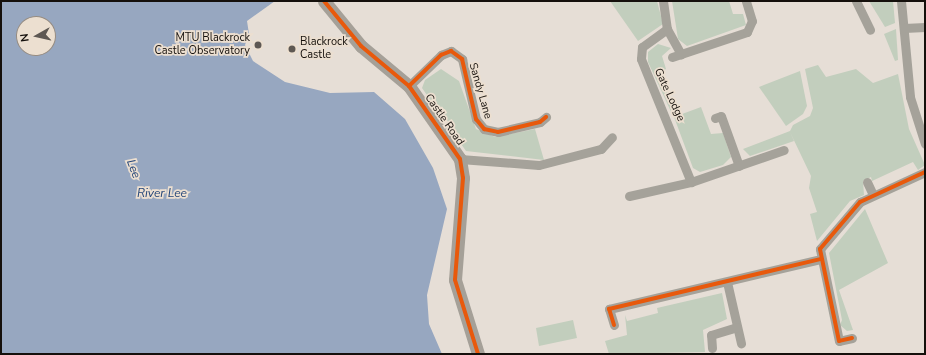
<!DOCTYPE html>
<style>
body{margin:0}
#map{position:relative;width:926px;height:355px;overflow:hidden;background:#e6ded6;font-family:"Nunito Sans",sans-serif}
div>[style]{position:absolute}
.green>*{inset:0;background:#c2cebd}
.water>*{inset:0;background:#97a7c0}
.street>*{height:9px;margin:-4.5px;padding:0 4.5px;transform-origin:4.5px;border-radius:4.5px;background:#a5a29a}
.secondary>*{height:13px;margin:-6.5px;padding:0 6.5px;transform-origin:6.5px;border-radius:6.5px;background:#a5a098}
.cycleway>*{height:4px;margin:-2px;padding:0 2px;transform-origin:2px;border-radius:2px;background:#e8590c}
.dots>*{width:11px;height:11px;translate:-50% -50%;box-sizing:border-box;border:2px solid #ecdfd0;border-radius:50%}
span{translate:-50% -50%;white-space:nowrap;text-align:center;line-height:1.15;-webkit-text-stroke:3.5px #ecdfd0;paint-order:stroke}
.poi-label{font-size:11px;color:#15100c}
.right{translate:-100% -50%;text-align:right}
.left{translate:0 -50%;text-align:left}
.street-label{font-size:11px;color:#15100c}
.water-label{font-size:12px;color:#224478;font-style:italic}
.frame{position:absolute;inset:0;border:2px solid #15100c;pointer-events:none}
.north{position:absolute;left:16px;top:16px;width:40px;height:40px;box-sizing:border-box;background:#ecdfd0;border:1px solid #968c82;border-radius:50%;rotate:262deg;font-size:11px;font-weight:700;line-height:16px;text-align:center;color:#15100c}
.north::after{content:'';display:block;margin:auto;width:14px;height:18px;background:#5e5853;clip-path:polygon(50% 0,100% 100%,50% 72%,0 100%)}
</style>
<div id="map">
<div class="green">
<i style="clip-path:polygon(610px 1px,657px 1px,663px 24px,638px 41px)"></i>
<i style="clip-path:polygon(672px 1px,729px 1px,733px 14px,743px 14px,746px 25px,687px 46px,678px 39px)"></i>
<i style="clip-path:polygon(869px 1px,893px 1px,895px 23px,885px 27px)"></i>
<i style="clip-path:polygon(896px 29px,898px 60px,895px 61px,884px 34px)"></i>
<i style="clip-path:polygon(658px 44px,671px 48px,662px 56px,666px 69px,662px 71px,673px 116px,648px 62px,648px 52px)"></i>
<i style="clip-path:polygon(818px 65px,826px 77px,856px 69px,873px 83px,898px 74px,909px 129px,925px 165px,918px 170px,913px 162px,872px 181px,871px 177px,863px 181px,864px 195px,850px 201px,817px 241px,810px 214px,817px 212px,809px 188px,811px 176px,790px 132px,794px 141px,750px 156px,743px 149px,790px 131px,793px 125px,810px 116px,813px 108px,805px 69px)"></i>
<i style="clip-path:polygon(441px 69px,459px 81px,476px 129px,495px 137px,535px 129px,544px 160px,466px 151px,422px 88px,425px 80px)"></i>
<i style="clip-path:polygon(800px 71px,807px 106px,803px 114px,786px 126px,759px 87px)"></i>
<i style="clip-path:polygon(701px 107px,711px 134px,723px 133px,731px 157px,723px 165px,700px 172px,693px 168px,674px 117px)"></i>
<i style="clip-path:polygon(865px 209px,888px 263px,839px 290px,853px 330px,847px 331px,840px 325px,842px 320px,829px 253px)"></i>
<i style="clip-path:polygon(722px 293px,727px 319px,703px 330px,705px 352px,609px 354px,605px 341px,627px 335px,625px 315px,627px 321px,658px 313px,657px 308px)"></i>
<i style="clip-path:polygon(573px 320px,577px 338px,539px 346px,536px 328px)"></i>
</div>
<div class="water">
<i style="clip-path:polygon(evenodd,1px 1px,275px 1px,247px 21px,249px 34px,245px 45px,253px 61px,285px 82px,330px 93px,374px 92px,405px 119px,433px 168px,447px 209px,427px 295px,429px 324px,442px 354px,1px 354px,1px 1px,24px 24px,48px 24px,48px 48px,24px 48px,24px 24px)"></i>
</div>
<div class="street">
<i style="left:663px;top:1px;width:28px;rotate:82deg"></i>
<i style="left:667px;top:29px;width:31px;rotate:144deg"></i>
<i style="left:642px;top:47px;width:12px;rotate:95deg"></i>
<i style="left:641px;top:59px;width:133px;rotate:67.9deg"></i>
<i style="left:856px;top:1px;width:32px;rotate:64deg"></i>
<i style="left:901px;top:1px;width:96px;rotate:84.6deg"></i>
<i style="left:910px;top:97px;width:49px;rotate:72.3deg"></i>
<i style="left:904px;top:28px;width:21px;rotate:-3deg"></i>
<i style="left:667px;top:29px;width:29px;rotate:61deg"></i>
<i style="left:672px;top:57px;width:79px;rotate:-18.4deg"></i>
<i style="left:747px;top:32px;width:12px;rotate:-66deg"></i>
<i style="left:752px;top:21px;width:21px;rotate:-107deg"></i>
<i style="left:409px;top:86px;width:45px;rotate:-44.1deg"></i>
<i style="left:441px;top:55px;width:11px;rotate:-22deg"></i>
<i style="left:451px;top:51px;width:14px;rotate:36deg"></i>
<i style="left:462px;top:59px;width:62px;rotate:76.9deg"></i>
<i style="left:476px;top:119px;width:13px;rotate:51deg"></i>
<i style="left:484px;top:129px;width:14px;rotate:12deg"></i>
<i style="left:498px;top:132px;width:43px;rotate:-13.4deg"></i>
<i style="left:540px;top:122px;width:8px;rotate:-40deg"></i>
<i style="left:715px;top:118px;width:6px;rotate:-18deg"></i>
<i style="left:721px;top:116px;width:53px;rotate:70.2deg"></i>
<i style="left:460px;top:159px;width:79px;rotate:4.3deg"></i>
<i style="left:539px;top:165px;width:64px;rotate:-14.5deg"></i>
<i style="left:601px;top:149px;width:16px;rotate:-47deg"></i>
<i style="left:867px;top:182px;width:14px;rotate:65deg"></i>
<i style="left:629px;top:196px;width:64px;rotate:-12.7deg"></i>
<i style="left:691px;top:182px;width:98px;rotate:-19deg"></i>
<i style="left:727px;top:282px;width:63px;rotate:77.1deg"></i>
<i style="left:614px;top:325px;width:17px;rotate:-107deg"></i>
<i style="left:609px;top:309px;width:217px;rotate:-13.3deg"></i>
<i style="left:852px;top:338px;width:13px;rotate:167deg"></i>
<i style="left:839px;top:341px;width:94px;rotate:-101.7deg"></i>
<i style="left:820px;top:249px;width:62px;rotate:-49.6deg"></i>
<i style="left:860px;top:202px;width:72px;rotate:-24.8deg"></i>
<i style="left:712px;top:348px;width:13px;rotate:-94deg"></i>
<i style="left:711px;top:335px;width:27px;rotate:-17deg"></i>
</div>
<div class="secondary">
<i style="left:324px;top:1px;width:58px;rotate:50.6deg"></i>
<i style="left:361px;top:46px;width:62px;rotate:39.8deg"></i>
<i style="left:409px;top:86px;width:89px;rotate:55.1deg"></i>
<i style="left:460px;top:159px;width:19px;rotate:81deg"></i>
<i style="left:463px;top:178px;width:102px;rotate:94.5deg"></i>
<i style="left:455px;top:280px;width:77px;rotate:72.7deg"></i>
</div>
<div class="cycleway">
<i style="left:324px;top:1px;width:58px;rotate:50.6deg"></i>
<i style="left:361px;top:46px;width:62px;rotate:39.8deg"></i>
<i style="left:409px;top:86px;width:89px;rotate:55.1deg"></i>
<i style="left:460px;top:159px;width:19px;rotate:81deg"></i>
<i style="left:463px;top:178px;width:102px;rotate:94.5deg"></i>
<i style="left:455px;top:280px;width:77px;rotate:72.7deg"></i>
<i style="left:409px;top:86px;width:45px;rotate:-44.1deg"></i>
<i style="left:441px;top:55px;width:11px;rotate:-22deg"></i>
<i style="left:451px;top:51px;width:14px;rotate:36deg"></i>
<i style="left:462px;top:59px;width:62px;rotate:76.9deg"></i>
<i style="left:476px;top:119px;width:13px;rotate:51deg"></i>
<i style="left:484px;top:129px;width:14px;rotate:12deg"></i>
<i style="left:498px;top:132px;width:43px;rotate:-13.4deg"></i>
<i style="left:540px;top:122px;width:8px;rotate:-40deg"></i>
<i style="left:614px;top:325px;width:17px;rotate:-107deg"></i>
<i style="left:609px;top:309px;width:217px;rotate:-13.3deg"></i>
<i style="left:852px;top:338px;width:13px;rotate:167deg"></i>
<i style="left:839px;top:341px;width:94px;rotate:-101.7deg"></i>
<i style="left:820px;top:249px;width:62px;rotate:-49.6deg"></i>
<i style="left:860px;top:202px;width:72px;rotate:-24.8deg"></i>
</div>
<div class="dots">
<i style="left:258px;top:45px;background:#5e5853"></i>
<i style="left:292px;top:49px;background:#5e5853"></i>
</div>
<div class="poi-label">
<span class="right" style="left:250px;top:45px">MTU Blackrock<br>Castle Observatory</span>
<span class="left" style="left:300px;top:49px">Blackrock<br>Castle</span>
</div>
<div class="street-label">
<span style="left:480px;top:91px;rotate:74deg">Sandy Lane</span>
<span style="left:669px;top:95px;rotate:65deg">Gate Lodge</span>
<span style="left:444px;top:120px;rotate:55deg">Castle Road</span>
</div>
<div class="water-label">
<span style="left:133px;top:169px;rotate:69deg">Lee</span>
<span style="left:162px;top:194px">River Lee</span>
</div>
<div class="frame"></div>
<div class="north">N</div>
</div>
